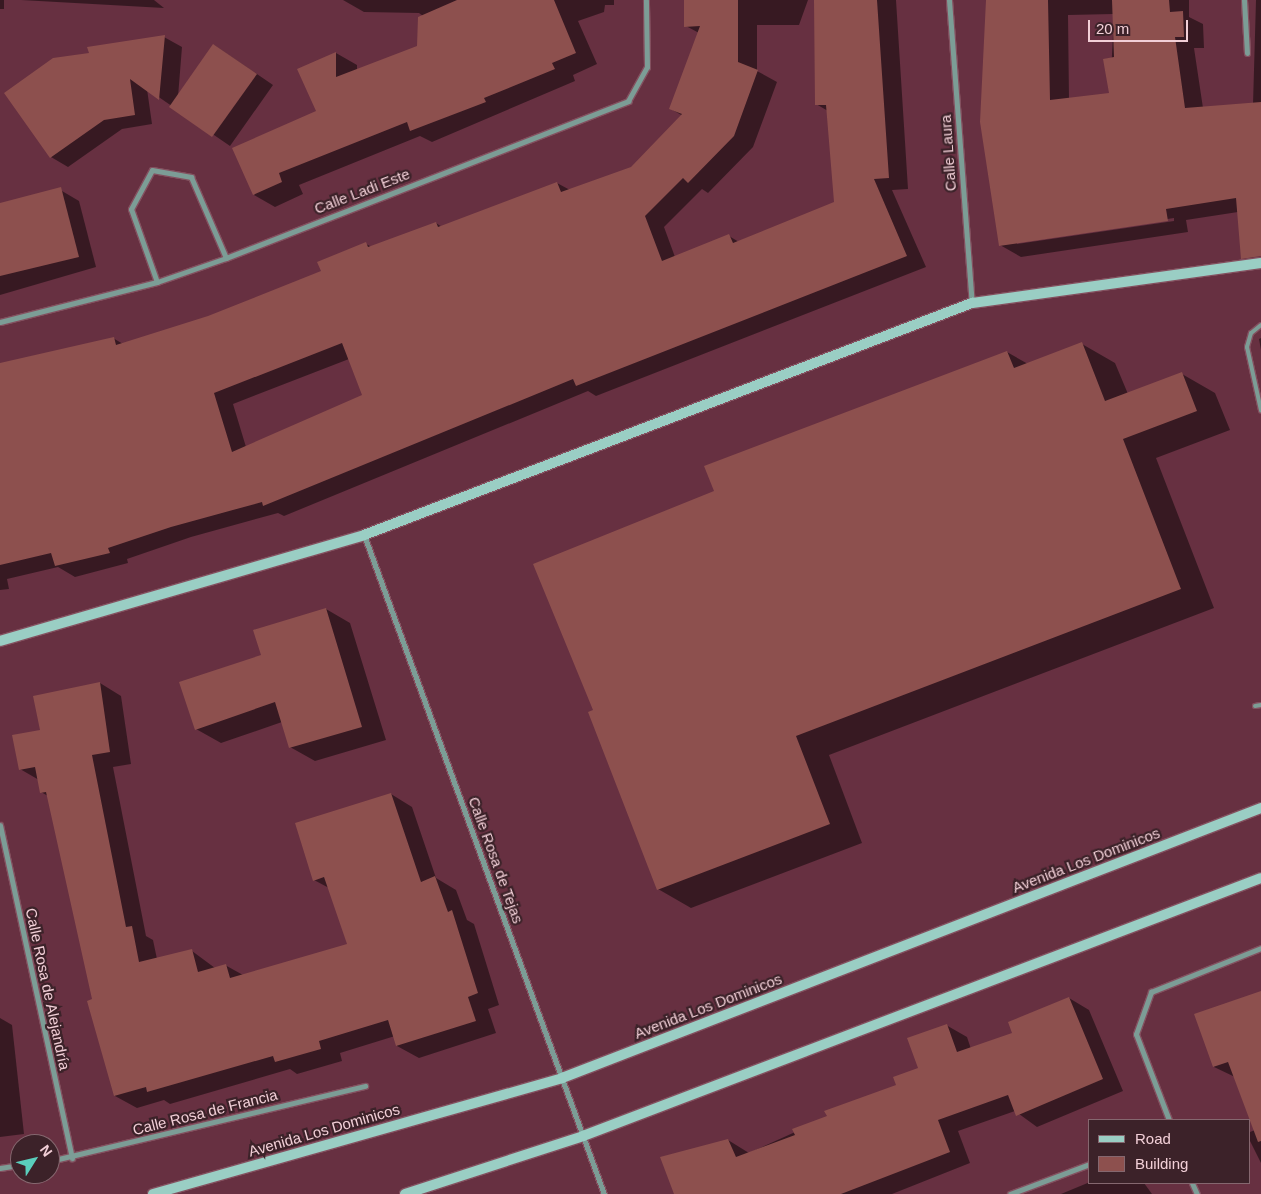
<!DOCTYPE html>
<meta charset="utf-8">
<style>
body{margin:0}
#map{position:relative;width:1261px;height:1194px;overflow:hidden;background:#673041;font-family:Arial,sans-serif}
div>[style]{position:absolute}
.shadow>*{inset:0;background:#0007}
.building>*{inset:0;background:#8d504e}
.roads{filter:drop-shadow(1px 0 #83505f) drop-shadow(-1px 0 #83505f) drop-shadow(0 1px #83505f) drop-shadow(0 -1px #83505f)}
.lane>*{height:4px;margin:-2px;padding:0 2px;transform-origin:2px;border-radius:2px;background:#7c9d96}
.street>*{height:5px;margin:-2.5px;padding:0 2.5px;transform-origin:2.5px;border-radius:2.5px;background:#7c9d96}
.secondary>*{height:10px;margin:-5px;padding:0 5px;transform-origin:5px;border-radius:5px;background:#9acec4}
span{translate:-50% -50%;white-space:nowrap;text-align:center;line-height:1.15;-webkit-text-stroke:4.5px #3c2229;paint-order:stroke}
.street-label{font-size:15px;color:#f2cfd7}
.legend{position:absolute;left:1088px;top:1119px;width:162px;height:65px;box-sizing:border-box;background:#3c2229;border:1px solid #85676f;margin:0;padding:6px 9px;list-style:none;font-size:15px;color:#f2cfd7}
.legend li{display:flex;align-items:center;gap:10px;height:25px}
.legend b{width:25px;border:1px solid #85676f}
.north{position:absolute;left:10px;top:1134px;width:50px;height:50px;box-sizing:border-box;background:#3c2229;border:1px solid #85676f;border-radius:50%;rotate:54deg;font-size:14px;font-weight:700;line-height:20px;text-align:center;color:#f2cfd7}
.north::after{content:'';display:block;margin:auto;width:18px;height:22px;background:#5acebc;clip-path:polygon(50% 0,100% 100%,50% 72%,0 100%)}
.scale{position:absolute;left:1088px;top:20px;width:100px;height:22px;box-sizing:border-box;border:2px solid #f2cfd7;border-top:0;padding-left:6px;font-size:15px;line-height:18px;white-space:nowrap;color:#f2cfd7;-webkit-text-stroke:4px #3c2229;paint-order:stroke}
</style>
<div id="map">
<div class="shadow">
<i style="clip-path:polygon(0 0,4px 0,4px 9px,0 9px)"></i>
<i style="clip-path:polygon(21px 0,154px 0,164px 8px)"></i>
<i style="clip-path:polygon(343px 0,614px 0,614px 5px,605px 5px,604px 12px,578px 21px,597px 64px,573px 75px,575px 81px,432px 142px,420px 136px,299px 185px,303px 194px,275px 207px,254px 195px,317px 112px,299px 69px,336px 53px,357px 65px,357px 71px,419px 47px,423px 16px,419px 13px,364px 12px)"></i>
<i style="clip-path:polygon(evenodd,686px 0,808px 0,799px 25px,757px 25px,757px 71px,777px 82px,753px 147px,708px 193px,702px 189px,664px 227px,675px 257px,729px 236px,739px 242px,835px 203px,828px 111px,816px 104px,815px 0,896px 0,908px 189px,892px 190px,926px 267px,596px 396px,588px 391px,284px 516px,278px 513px,191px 537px,127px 559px,128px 563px,75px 577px,58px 567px,7px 579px,9px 589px,0 590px,0 378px,113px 338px,123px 344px,209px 317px,323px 272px,366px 244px,372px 247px,436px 223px,442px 227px,557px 183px,570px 190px,632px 168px,683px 116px,671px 109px,699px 33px,686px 26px,686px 0,349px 359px,364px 395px,246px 447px,233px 404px,349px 359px)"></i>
<i style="clip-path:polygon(evenodd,987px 0,1189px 0,1189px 17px,1203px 24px,1204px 48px,1194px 48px,1203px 108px,1253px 104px,1256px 0,1261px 0,1261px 230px,1238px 212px,1186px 220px,1188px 232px,1021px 257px,1000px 245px,982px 122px,987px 0,1114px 14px,1110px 94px,1069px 99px,1068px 15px,1114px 14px,987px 0,1174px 218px,1174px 221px,1017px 244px,1017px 242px,1174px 218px)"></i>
<i style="clip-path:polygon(164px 37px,182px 47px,178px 97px,214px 45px,273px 85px,230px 146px,147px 89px,152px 124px,122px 129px,68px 167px,51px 157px,91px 54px)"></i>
<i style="clip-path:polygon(62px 191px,79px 201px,96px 267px,0 295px,0 204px)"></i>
<i style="clip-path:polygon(1261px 338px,1261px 350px,1259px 339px)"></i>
<i style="clip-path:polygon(1082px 344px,1115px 363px,1128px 394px,1182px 374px,1215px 393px,1230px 430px,1156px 458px,1214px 608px,829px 755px,862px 843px,691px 908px,658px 889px,595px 711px,715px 491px,1007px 352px,1028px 364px)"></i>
<i style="clip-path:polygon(326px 609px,350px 623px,386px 740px,315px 761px,290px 747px,282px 722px,221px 743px,196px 729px,262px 656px)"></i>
<i style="clip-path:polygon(100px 683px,121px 696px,131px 764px,113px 767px,146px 936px,153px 940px,157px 959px,192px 951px,215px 968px,225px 965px,243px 975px,348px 945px,329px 888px,314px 880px,391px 794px,412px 807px,436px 878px,456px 890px,467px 920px,474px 924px,499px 1005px,488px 1009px,496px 1033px,419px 1058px,397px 1046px,395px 1036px,340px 1053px,342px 1061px,297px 1074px,290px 1069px,170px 1104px,164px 1100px,137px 1108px,115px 1096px,48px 796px,41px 792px,39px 780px,20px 769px,41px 731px)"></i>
<i style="clip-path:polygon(1261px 992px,1261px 1163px,1250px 1141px,1250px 1132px,1255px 1130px,1235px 1077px,1214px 1067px,1196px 1015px)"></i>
<i style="clip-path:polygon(1069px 998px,1089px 1010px,1123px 1091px,1037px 1127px,1015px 1111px,958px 1131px,970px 1163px,892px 1194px,676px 1194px,728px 1140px,749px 1153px,897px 1086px,919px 1069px,946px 1025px,967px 1037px,971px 1049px,1014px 1034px)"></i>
<i style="clip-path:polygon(0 1018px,12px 1025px,24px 1134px,0 1137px)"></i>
<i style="clip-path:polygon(1090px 1182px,1144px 1183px,1152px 1194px,1061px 1194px)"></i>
</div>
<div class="building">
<i style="clip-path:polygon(457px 0,554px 0,576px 53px,552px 63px,555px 69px,484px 98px,486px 102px,410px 131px,407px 122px,279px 173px,282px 182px,253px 195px,232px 148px,316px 111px,297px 69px,336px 52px,336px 77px,417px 46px,418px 17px)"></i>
<i style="clip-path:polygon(evenodd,684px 0,738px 0,738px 62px,758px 70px,734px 136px,688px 183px,683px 178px,645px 216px,662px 261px,729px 234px,733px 243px,834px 202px,826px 105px,815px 105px,814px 0,877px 0,889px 178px,874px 179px,907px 256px,576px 386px,573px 379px,263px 506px,262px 502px,171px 527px,108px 548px,110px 553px,55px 566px,51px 553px,0 565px,0 363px,114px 337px,116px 345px,208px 316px,321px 271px,317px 262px,366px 242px,368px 247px,436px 222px,438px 227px,557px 182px,561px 192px,631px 167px,682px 114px,669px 109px,700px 26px,684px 27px,684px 0,342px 343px,362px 395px,232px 452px,214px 393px,342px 343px)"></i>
<i style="clip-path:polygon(986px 0,1048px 0,1050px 100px,1109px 93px,1103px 59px,1114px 57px,1112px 0,1169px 0,1170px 12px,1183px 11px,1184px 37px,1175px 37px,1185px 108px,1261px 102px,1261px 256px,1241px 259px,1236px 198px,1166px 209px,1168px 221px,999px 246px,980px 122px)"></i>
<i style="clip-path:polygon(165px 35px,159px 100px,130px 79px,135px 115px,104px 120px,50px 158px,4px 93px,53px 58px,89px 53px,87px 47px)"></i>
<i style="clip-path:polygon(213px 44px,257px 74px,212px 137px,169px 107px)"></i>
<i style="clip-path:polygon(61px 187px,79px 257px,0 276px,0 203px)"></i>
<i style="clip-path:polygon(1082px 342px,1105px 401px,1182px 372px,1197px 411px,1123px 439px,1181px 589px,796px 736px,830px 824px,657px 890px,588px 712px,593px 710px,533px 564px,714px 491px,704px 466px,1007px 351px,1014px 368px)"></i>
<i style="clip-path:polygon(326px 608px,362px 727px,289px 748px,275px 702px,195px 730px,179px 682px,261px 655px,253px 630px)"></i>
<i style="clip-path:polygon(100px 682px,110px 752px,92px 755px,126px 927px,132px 926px,139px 962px,192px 949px,198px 972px,226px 964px,230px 978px,347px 944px,324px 877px,313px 881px,295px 823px,391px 793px,421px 882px,435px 876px,448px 912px,452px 910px,478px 993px,468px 997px,476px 1021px,396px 1046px,388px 1020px,319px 1041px,321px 1049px,275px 1062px,273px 1056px,147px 1092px,146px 1087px,114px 1096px,87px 1001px,92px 999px,46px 792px,40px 793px,35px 767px,19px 770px,12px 735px,40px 730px,33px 696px)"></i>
<i style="clip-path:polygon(1261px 991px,1261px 1141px,1258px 1142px,1228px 1062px,1213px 1067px,1194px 1014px)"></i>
<i style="clip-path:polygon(1069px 997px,1103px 1079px,1016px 1116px,1008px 1095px,938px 1120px,950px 1152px,841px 1194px,674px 1194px,660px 1157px,728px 1139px,736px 1157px,795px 1135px,792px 1129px,827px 1116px,824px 1111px,896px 1085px,893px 1077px,918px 1068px,907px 1038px,947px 1024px,957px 1052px,1012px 1033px,1008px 1022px)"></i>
</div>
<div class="roads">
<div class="lane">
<i style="left:1261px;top:325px;width:13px;rotate:141deg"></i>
<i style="left:1251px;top:333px;width:15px;rotate:106deg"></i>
<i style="left:1247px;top:347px;width:65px;rotate:77.5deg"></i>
<i style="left:1255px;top:706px;width:6px;rotate:-9deg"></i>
</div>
<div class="street">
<i style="left:949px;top:0;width:304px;rotate:85.7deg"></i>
<i style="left:1244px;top:0;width:53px;rotate:86.8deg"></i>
<i style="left:157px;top:282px;width:77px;rotate:-109.6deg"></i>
<i style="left:131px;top:209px;width:44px;rotate:-61.7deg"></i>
<i style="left:152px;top:170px;width:40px;rotate:10deg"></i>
<i style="left:191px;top:177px;width:88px;rotate:66.6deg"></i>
<i style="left:0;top:322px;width:162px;rotate:-14.3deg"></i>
<i style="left:157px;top:282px;width:73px;rotate:-19.2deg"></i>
<i style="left:226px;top:258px;width:432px;rotate:-21.3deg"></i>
<i style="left:628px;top:101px;width:39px;rotate:-61deg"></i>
<i style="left:647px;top:67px;width:67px;rotate:-90.9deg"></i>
<i style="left:364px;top:535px;width:701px;rotate:69.99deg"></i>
<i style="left:0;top:825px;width:341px;rotate:77.8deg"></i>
<i style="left:1169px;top:1120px;width:92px;rotate:-111deg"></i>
<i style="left:1136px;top:1034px;width:45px;rotate:-70.3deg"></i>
<i style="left:1151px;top:992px;width:118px;rotate:-21.8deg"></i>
<i style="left:50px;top:1161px;width:324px;rotate:-13.4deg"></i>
<i style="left:0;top:1168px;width:20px;rotate:-9deg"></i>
<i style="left:1192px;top:1183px;width:12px;rotate:66deg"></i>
<i style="left:1010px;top:1194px;width:85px;rotate:-20.6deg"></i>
</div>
<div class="secondary">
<i style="left:0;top:641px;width:379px;rotate:-16.2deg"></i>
<i style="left:364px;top:535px;width:651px;rotate:-20.89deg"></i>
<i style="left:972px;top:303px;width:292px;rotate:-7.9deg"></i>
<i style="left:153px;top:1194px;width:425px;rotate:-15.8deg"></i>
<i style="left:562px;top:1078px;width:749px;rotate:-21.12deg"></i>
<i style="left:405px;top:1194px;width:187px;rotate:-18deg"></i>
<i style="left:583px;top:1136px;width:725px;rotate:-20.83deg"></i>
</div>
</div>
<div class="street-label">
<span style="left:948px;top:153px;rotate:-94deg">Calle Laura</span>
<span style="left:362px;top:191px;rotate:-21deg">Calle Ladi Este</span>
<span style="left:496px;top:860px;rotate:70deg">Calle Rosa de Tejas</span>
<span style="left:1086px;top:860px;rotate:-21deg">Avenida Los Dominicos</span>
<span style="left:48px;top:989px;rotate:78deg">Calle Rosa de Alejandría</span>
<span style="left:708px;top:1006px;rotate:-21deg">Avenida Los Dominicos</span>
<span style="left:205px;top:1112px;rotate:-14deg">Calle Rosa de Francia</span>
<span style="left:324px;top:1130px;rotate:-16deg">Avenida Los Dominicos</span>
</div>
<ul class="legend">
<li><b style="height:6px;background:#9acec4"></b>Road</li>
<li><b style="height:14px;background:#8d504e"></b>Building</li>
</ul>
<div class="north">N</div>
<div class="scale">20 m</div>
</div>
